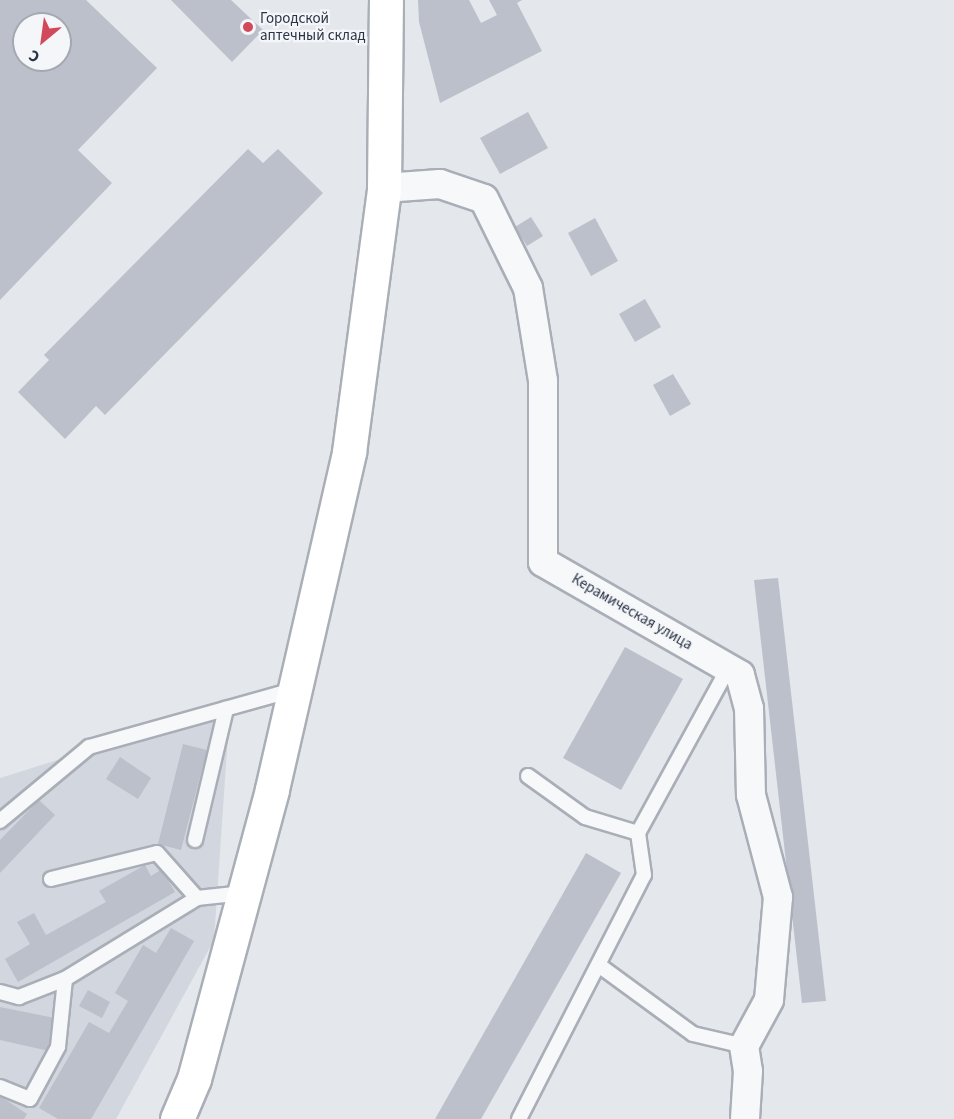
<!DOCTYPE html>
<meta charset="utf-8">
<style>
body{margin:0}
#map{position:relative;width:954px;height:1119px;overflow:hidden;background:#e4e7ec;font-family:"Source Sans 3",sans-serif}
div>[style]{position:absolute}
.built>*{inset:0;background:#d2d6de}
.building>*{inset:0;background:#bbc0ca}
.roads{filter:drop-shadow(2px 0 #a9aeb7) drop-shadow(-2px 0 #a9aeb7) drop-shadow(0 2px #a9aeb7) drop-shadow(0 -2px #a9aeb7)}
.lane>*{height:14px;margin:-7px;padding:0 7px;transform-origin:7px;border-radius:7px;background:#f7f8fa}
.street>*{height:28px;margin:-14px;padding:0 14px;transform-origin:14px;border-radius:14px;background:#f7f8fa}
.secondary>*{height:33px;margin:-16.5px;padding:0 16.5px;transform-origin:16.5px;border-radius:16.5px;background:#fff}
.dots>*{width:16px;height:16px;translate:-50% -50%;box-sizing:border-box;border:3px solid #f4f6f9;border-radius:50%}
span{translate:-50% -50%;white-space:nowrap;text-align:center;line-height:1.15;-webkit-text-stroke:4.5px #f4f6f9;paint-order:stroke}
.poi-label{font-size:15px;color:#2b3445}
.left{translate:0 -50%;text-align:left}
.street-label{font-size:15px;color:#2b3445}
.north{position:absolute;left:12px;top:12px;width:60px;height:60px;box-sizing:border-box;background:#f4f6f9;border:2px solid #a4a8b1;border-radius:50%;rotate:209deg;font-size:16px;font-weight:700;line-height:24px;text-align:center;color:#2b3445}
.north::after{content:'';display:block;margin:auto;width:21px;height:27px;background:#d1495b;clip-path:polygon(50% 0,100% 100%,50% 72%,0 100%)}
</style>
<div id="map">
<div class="built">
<i style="clip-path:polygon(230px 706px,214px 940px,116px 1119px,0 1119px,0 778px)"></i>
</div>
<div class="building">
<i style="clip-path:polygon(evenodd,0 0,86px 0,157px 68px,78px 150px,112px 183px,0 300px,0 0,24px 24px,60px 24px,60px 60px,24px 60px,24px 24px)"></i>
<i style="clip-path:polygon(171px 0,231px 0,263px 30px,232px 62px)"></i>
<i style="clip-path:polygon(418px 0,469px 0,481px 23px,497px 15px,489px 0,522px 0,517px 3px,542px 51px,440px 103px,419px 22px)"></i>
<i style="clip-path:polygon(528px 112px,548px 148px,500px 174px,480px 138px)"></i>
<i style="clip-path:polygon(248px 149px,263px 163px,278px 149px,323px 193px,105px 415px,96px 406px,65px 439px,18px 392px,49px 360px,44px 355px)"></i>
<i style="clip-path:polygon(531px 217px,543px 236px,527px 246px,515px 227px)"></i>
<i style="clip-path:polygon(595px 218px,618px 261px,591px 276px,568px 233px)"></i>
<i style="clip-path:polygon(645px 299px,661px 327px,635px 342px,619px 314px)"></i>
<i style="clip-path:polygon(673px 374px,691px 404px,670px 416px,653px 385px)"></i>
<i style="clip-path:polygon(778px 578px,826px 1001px,802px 1003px,754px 580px)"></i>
<i style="clip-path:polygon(625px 647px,683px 679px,621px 790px,563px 758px)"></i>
<i style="clip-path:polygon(183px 744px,207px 750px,181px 850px,158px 844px)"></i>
<i style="clip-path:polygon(120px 757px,151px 778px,138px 799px,106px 779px)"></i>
<i style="clip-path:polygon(39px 800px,55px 815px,0 873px,0 840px)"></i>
<i style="clip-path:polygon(586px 853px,621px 873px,481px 1119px,435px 1119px)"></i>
<i style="clip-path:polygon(145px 865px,151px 876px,162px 869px,175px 892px,18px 982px,5px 959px,30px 944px,17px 922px,34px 913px,46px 935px,106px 902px,99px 891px)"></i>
<i style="clip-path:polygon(171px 928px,194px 941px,91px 1119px,58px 1119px,39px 1108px,89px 1022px,109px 1033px,128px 1001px,115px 993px,143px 945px,156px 953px)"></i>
<i style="clip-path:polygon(88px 990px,110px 1002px,102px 1018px,79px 1006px)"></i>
<i style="clip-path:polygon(0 1007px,55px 1018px,49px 1051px,0 1040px)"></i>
<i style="clip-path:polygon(0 1096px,27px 1114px,24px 1119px,0 1119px)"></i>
</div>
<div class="roads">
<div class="lane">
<i style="left:528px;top:776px;width:70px;rotate:35.7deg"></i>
<i style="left:585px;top:817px;width:55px;rotate:16.8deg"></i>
<i style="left:0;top:821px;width:116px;rotate:-39.7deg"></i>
<i style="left:89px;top:747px;width:212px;rotate:-15.6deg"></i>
<i style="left:195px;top:840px;width:135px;rotate:-76.7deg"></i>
<i style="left:51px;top:879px;width:109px;rotate:-13.8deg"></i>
<i style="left:157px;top:853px;width:60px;rotate:48.4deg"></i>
<i style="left:600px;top:966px;width:115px;rotate:36.2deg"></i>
<i style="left:693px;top:1034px;width:52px;rotate:13.2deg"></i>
<i style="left:0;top:992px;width:20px;rotate:15deg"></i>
<i style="left:19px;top:997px;width:49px;rotate:-21.4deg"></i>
<i style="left:65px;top:979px;width:155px;rotate:-31.5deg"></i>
<i style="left:197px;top:898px;width:47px;rotate:-6.1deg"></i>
<i style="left:0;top:1087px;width:32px;rotate:22deg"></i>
<i style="left:30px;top:1099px;width:59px;rotate:-61.7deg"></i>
<i style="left:58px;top:1047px;width:68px;rotate:-84.1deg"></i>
<i style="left:519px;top:1119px;width:274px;rotate:-62.9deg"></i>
<i style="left:644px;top:875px;width:42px;rotate:-98.1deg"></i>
<i style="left:638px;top:833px;width:189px;rotate:-61.3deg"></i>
</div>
<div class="street">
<i style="left:384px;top:188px;width:56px;rotate:-4.1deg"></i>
<i style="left:440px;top:184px;width:46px;rotate:18.8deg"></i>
<i style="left:484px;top:199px;width:99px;rotate:63.7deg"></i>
<i style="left:528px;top:288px;width:94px;rotate:80.8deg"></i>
<i style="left:543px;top:381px;width:181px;rotate:90deg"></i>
<i style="left:543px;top:562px;width:227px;rotate:29.8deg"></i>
<i style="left:740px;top:675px;width:34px;rotate:75deg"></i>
<i style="left:749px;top:708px;width:87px;rotate:88.7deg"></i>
<i style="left:751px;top:795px;width:106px;rotate:75.2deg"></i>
<i style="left:778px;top:897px;width:103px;rotate:95deg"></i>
<i style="left:769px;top:1000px;width:52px;rotate:118.5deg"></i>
<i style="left:744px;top:1046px;width:25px;rotate:81deg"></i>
<i style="left:748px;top:1071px;width:48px;rotate:93.6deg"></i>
</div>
<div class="secondary">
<i style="left:177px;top:1119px;width:43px;rotate:-67deg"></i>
<i style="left:194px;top:1079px;width:300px;rotate:-74.9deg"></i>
<i style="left:272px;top:789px;width:346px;rotate:-77.1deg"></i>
<i style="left:349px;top:452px;width:266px;rotate:-82.4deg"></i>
<i style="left:384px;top:188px;width:188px;rotate:-89.4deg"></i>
</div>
</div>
<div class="dots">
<i style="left:248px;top:27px;background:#d1495b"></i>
</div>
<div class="poi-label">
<span class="left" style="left:260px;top:27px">Городской<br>аптечный склад</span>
</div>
<div class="street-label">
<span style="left:632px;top:612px;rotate:30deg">Керамическая улица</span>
</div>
<div class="north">С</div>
</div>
